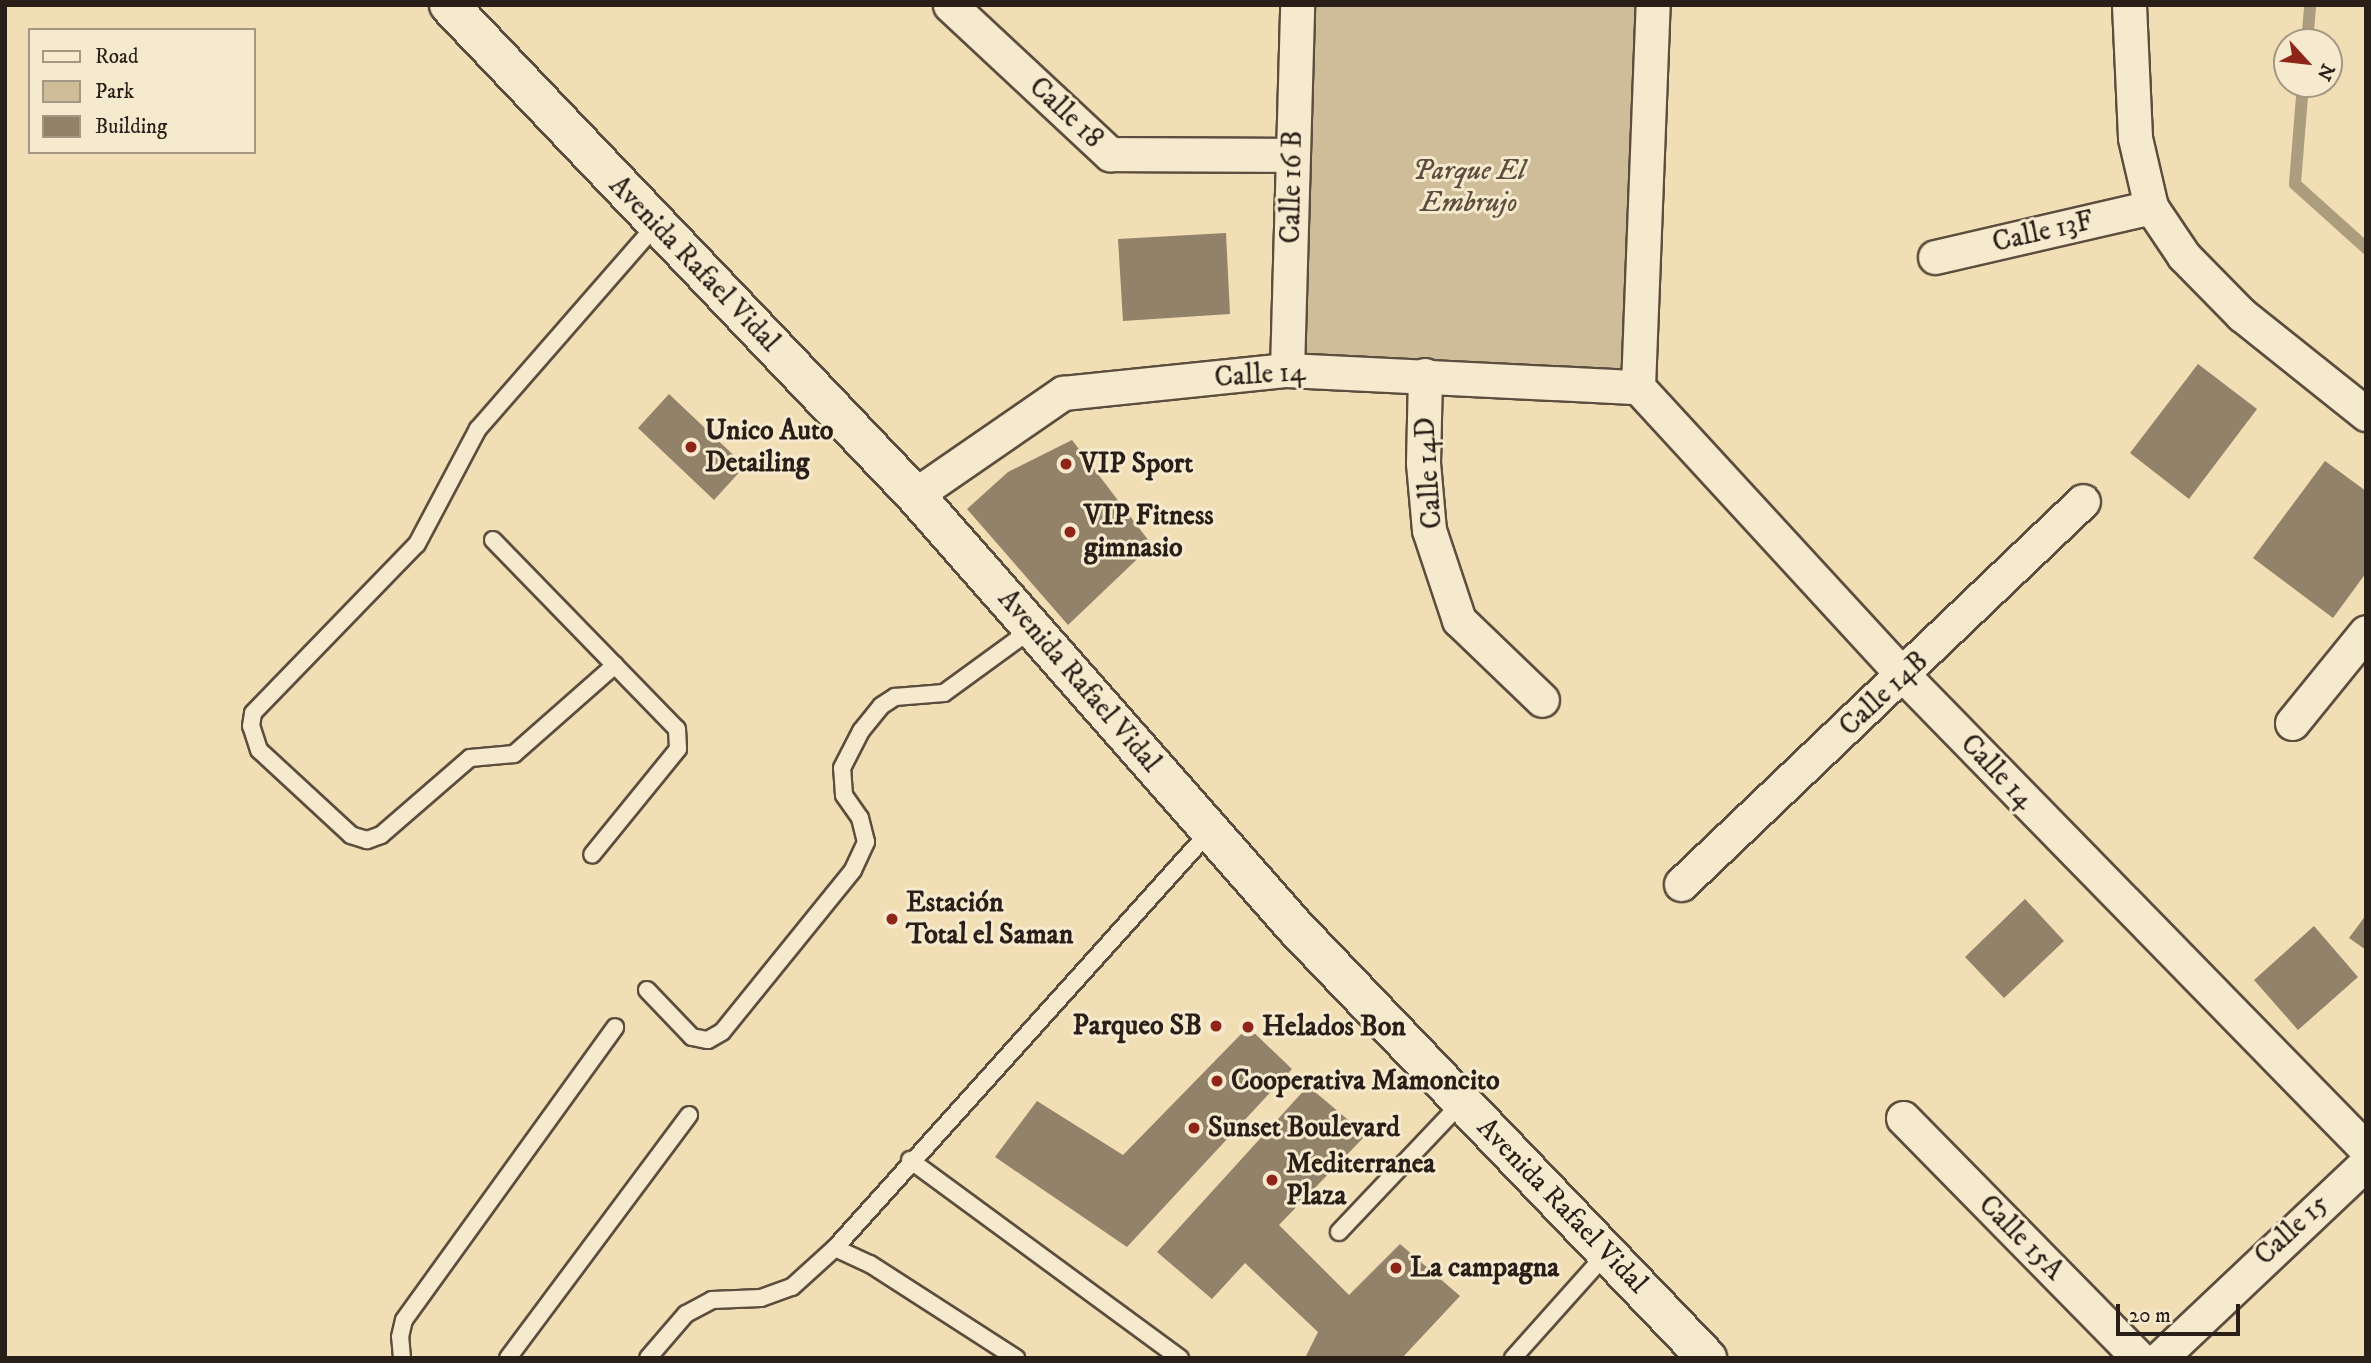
<!DOCTYPE html>
<meta charset="utf-8">
<style>
body{margin:0}
#map{position:relative;width:2371px;height:1363px;overflow:hidden;background:#f1deb4;font-family:"IM FELL DW Pica",serif}
div>[style]{position:absolute}
.green>*{inset:0;background:#cfbd99}
.stream>*{height:12px;margin:-6px;padding:0 6px;transform-origin:6px;border-radius:6px;background:#ad9d7f}
.building>*{inset:0;background:#918269}
.roads{filter:drop-shadow(2px 0 #5c4e3f) drop-shadow(-2px 0 #5c4e3f) drop-shadow(0 2px #5c4e3f) drop-shadow(0 -2px #5c4e3f)}
.service>*{height:16px;margin:-8px;padding:0 8px;transform-origin:8px;border-radius:8px;background:#f6eace}
.minor>*{height:33px;margin:-16.5px;padding:0 16.5px;transform-origin:16.5px;border-radius:16.5px;background:#f6eace}
.secondary>*{height:38px;margin:-19px;padding:0 19px;transform-origin:19px;border-radius:19px;background:#f6eace}
.dots>*{width:19px;height:19px;translate:-50% -50%;box-sizing:border-box;border:4px solid #f6eace;border-radius:50%}
span{translate:-50% -50%;white-space:nowrap;text-align:center;line-height:1.15;-webkit-text-stroke:6px #f6eace;paint-order:stroke}
.street-label{font-size:28px;color:#2a1e18}
.park-label{font-size:28px;color:#5c4e3f;font-style:italic}
.poi-label{font-size:28px;color:#2a1e18;font-weight:700}
.left{translate:0 -50%;text-align:left}
.right{translate:-100% -50%;text-align:right}
.frame{position:absolute;inset:0;border:7px solid #2a1e18;pointer-events:none}
.legend{position:absolute;left:28px;top:28px;width:228px;height:126px;box-sizing:border-box;background:#f6eace;border:2px solid #a49885;margin:0;padding:9px 12px;list-style:none;font-size:21px;color:#2a1e18}
.legend li{display:flex;align-items:center;gap:14px;height:35px}
.legend b{width:35px;border:2px solid #a49885}
.north{position:absolute;left:2273px;top:28px;width:70px;height:70px;box-sizing:border-box;background:#f6eace;border:2px solid #a49885;border-radius:50%;rotate:117deg;font-size:19px;font-weight:700;line-height:28px;text-align:center;color:#2a1e18}
.north::after{content:'';display:block;margin:auto;width:24px;height:32px;background:#8f2418;clip-path:polygon(50% 0,100% 100%,50% 72%,0 100%)}
.scale{position:absolute;left:2116px;top:1304px;width:124px;height:32px;box-sizing:border-box;border:4px solid #2a1e18;border-top:0;padding-left:9px;font-size:21px;line-height:24px;white-space:nowrap;color:#2a1e18;-webkit-text-stroke:5px #f6eace;paint-order:stroke}
</style>
<div id="map">
<div class="green">
<i style="clip-path:polygon(1298px 5px,1654px 5px,1638px 387px,1287px 370px)"></i>
</div>
<div class="stream">
<i style="left:2307px;top:42px;width:37px;rotate:-85deg"></i>
<i style="left:2303px;top:84px;width:100px;rotate:94.6deg"></i>
<i style="left:2295px;top:184px;width:96px;rotate:42deg"></i>
</div>
<div class="building">
<i style="clip-path:polygon(1226px 233px,1230px 314px,1123px 321px,1118px 239px)"></i>
<i style="clip-path:polygon(2198px 364px,2257px 409px,2189px 499px,2130px 453px)"></i>
<i style="clip-path:polygon(669px 394px,745px 466px,714px 500px,638px 428px)"></i>
<i style="clip-path:polygon(1072px 440px,1152px 545px,1068px 625px,967px 509px,1008px 472px)"></i>
<i style="clip-path:polygon(2325px 461px,2366px 491px,2366px 573px,2333px 618px,2253px 558px)"></i>
<i style="clip-path:polygon(2025px 899px,2064px 941px,2004px 998px,1965px 957px)"></i>
<i style="clip-path:polygon(2366px 915px,2366px 950px,2349px 938px)"></i>
<i style="clip-path:polygon(2314px 926px,2358px 977px,2298px 1030px,2254px 980px)"></i>
<i style="clip-path:polygon(1248px 1027px,1292px 1069px,1127px 1247px,995px 1157px,1037px 1101px,1123px 1155px)"></i>
<i style="clip-path:polygon(1308px 1086px,1366px 1135px,1279px 1225px,1349px 1295px,1400px 1244px,1460px 1296px,1402px 1358px,1305px 1358px,1318px 1332px,1245px 1263px,1212px 1299px,1157px 1252px)"></i>
</div>
<div class="roads">
<div class="service">
<i style="left:493px;top:540px;width:264px;rotate:45.8deg"></i>
<i style="left:677px;top:729px;width:20px;rotate:87deg"></i>
<i style="left:678px;top:749px;width:136px;rotate:129.1deg"></i>
<i style="left:615px;top:665px;width:135px;rotate:138.6deg"></i>
<i style="left:514px;top:754px;width:44px;rotate:174.8deg"></i>
<i style="left:470px;top:758px;width:118px;rotate:139.1deg"></i>
<i style="left:381px;top:835px;width:15px;rotate:160deg"></i>
<i style="left:367px;top:840px;width:17px;rotate:-163deg"></i>
<i style="left:351px;top:835px;width:125px;rotate:-137.3deg"></i>
<i style="left:259px;top:750px;width:25px;rotate:-108deg"></i>
<i style="left:251px;top:726px;width:13px;rotate:-81deg"></i>
<i style="left:253px;top:713px;width:235px;rotate:-45.9deg"></i>
<i style="left:417px;top:544px;width:130px;rotate:-62.1deg"></i>
<i style="left:478px;top:429px;width:271px;rotate:-48.9deg"></i>
<i style="left:647px;top:990px;width:65px;rotate:46.2deg"></i>
<i style="left:692px;top:1037px;width:16px;rotate:11deg"></i>
<i style="left:708px;top:1040px;width:16px;rotate:-30deg"></i>
<i style="left:722px;top:1032px;width:208px;rotate:-51deg"></i>
<i style="left:853px;top:870px;width:31px;rotate:-65deg"></i>
<i style="left:866px;top:842px;width:25px;rotate:-104deg"></i>
<i style="left:860px;top:818px;width:28px;rotate:-125deg"></i>
<i style="left:844px;top:795px;width:27px;rotate:-94deg"></i>
<i style="left:842px;top:768px;width:42px;rotate:-62.8deg"></i>
<i style="left:861px;top:731px;width:32px;rotate:-51deg"></i>
<i style="left:881px;top:706px;width:17px;rotate:-33deg"></i>
<i style="left:895px;top:697px;width:49px;rotate:-4.7deg"></i>
<i style="left:944px;top:693px;width:110px;rotate:-36.1deg"></i>
<i style="left:910px;top:1160px;width:335px;rotate:36.3deg"></i>
<i style="left:1339px;top:1232px;width:179px;rotate:-46.6deg"></i>
<i style="left:835px;top:1248px;width:38px;rotate:25deg"></i>
<i style="left:870px;top:1264px;width:174px;rotate:32.8deg"></i>
<i style="left:402px;top:1358px;width:21px;rotate:-95deg"></i>
<i style="left:400px;top:1337px;width:17px;rotate:-77deg"></i>
<i style="left:404px;top:1320px;width:361px;rotate:-54.2deg"></i>
<i style="left:508px;top:1358px;width:303px;rotate:-53.3deg"></i>
<i style="left:648px;top:1358px;width:58px;rotate:-49.2deg"></i>
<i style="left:686px;top:1314px;width:30px;rotate:-28deg"></i>
<i style="left:712px;top:1300px;width:49px;rotate:-2.3deg"></i>
<i style="left:761px;top:1298px;width:33px;rotate:-20deg"></i>
<i style="left:792px;top:1287px;width:58px;rotate:-42.2deg"></i>
<i style="left:835px;top:1248px;width:561px;rotate:-48.04deg"></i>
<i style="left:1513px;top:1358px;width:141px;rotate:-48.2deg"></i>
</div>
<div class="minor">
<i style="left:950px;top:5px;width:219px;rotate:43deg"></i>
<i style="left:1110px;top:154px;width:182px;rotate:0.3deg"></i>
<i style="left:2129px;top:5px;width:133px;rotate:87.4deg"></i>
<i style="left:2135px;top:138px;width:71px;rotate:76.9deg"></i>
<i style="left:2151px;top:207px;width:59px;rotate:56deg"></i>
<i style="left:2184px;top:256px;width:83px;rotate:45.5deg"></i>
<i style="left:2242px;top:315px;width:159px;rotate:38.6deg"></i>
<i style="left:1935px;top:257px;width:222px;rotate:-13deg"></i>
<i style="left:1287px;top:370px;width:365px;rotate:-88.4deg"></i>
<i style="left:1425px;top:375px;width:88px;rotate:91.3deg"></i>
<i style="left:1423px;top:463px;width:67px;rotate:84.9deg"></i>
<i style="left:1429px;top:530px;width:95px;rotate:71.6deg"></i>
<i style="left:1459px;top:620px;width:115px;rotate:43.9deg"></i>
<i style="left:1638px;top:387px;width:382px;rotate:-87.8deg"></i>
<i style="left:915px;top:495px;width:180px;rotate:-34.6deg"></i>
<i style="left:1063px;top:393px;width:225px;rotate:-5.9deg"></i>
<i style="left:1287px;top:370px;width:351px;rotate:2.8deg"></i>
<i style="left:1638px;top:387px;width:393px;rotate:47.4deg"></i>
<i style="left:1904px;top:676px;width:661px;rotate:45.67deg"></i>
<i style="left:2292px;top:723px;width:117px;rotate:-50.9deg"></i>
<i style="left:1681px;top:884px;width:555px;rotate:-43.61deg"></i>
<i style="left:1903px;top:1118px;width:337px;rotate:45.5deg"></i>
<i style="left:2160px;top:1358px;width:284px;rotate:-43.4deg"></i>
</div>
<div class="secondary">
<i style="left:449px;top:5px;width:676px;rotate:46.44deg"></i>
<i style="left:915px;top:495px;width:574px;rotate:48.67deg"></i>
<i style="left:1294px;top:926px;width:598px;rotate:46.29deg"></i>
</div>
</div>
<div class="dots">
<i style="left:691px;top:447px;background:#8f2418"></i>
<i style="left:1066px;top:464px;background:#8f2418"></i>
<i style="left:1070px;top:532px;background:#8f2418"></i>
<i style="left:892px;top:919px;background:#8f2418"></i>
<i style="left:1216px;top:1026px;background:#8f2418"></i>
<i style="left:1248px;top:1027px;background:#8f2418"></i>
<i style="left:1217px;top:1081px;background:#8f2418"></i>
<i style="left:1194px;top:1128px;background:#8f2418"></i>
<i style="left:1272px;top:1180px;background:#8f2418"></i>
<i style="left:1396px;top:1268px;background:#8f2418"></i>
</div>
<div class="street-label">
<span style="left:1066px;top:113px;rotate:43deg">Calle 18</span>
<span style="left:1292px;top:187px;rotate:-89deg">Calle 16 B</span>
<span style="left:2043px;top:232px;rotate:-13deg">Calle 13F</span>
<span style="left:694px;top:264px;rotate:46deg">Avenida Rafael Vidal</span>
<span style="left:1260px;top:375px;rotate:-4deg">Calle 14</span>
<span style="left:1429px;top:473px;rotate:-94deg">Calle 14D</span>
<span style="left:1079px;top:681px;rotate:49deg">Avenida Rafael Vidal</span>
<span style="left:1884px;top:694px;rotate:-43deg">Calle 14B</span>
<span style="left:1997px;top:772px;rotate:46deg">Calle 14</span>
<span style="left:1562px;top:1206px;rotate:46deg">Avenida Rafael Vidal</span>
<span style="left:2292px;top:1230px;rotate:-43deg">Calle 15</span>
<span style="left:2021px;top:1238px;rotate:45deg">Calle 15A</span>
</div>
<div class="park-label">
<span style="left:1469px;top:187px">Parque El<br>Embrujo</span>
</div>
<div class="poi-label">
<span class="left" style="left:705px;top:447px">Unico Auto<br>Detailing</span>
<span class="left" style="left:1080px;top:464px">VIP Sport</span>
<span class="left" style="left:1084px;top:532px">VIP Fitness<br>gimnasio</span>
<span class="left" style="left:906px;top:919px">Estación<br>Total el Saman</span>
<span class="right" style="left:1202px;top:1026px">Parqueo SB</span>
<span class="left" style="left:1262px;top:1027px">Helados Bon</span>
<span class="left" style="left:1231px;top:1081px">Cooperativa Mamoncito</span>
<span class="left" style="left:1208px;top:1128px">Sunset Boulevard</span>
<span class="left" style="left:1286px;top:1180px">Mediterranea<br>Plaza</span>
<span class="left" style="left:1410px;top:1268px">La campagna</span>
</div>
<div class="frame"></div>
<ul class="legend">
<li><b style="height:9px;background:#f6eace"></b>Road</li>
<li><b style="height:19px;background:#cfbd99"></b>Park</li>
<li><b style="height:19px;background:#918269"></b>Building</li>
</ul>
<div class="north">N</div>
<div class="scale">20 m</div>
</div>
